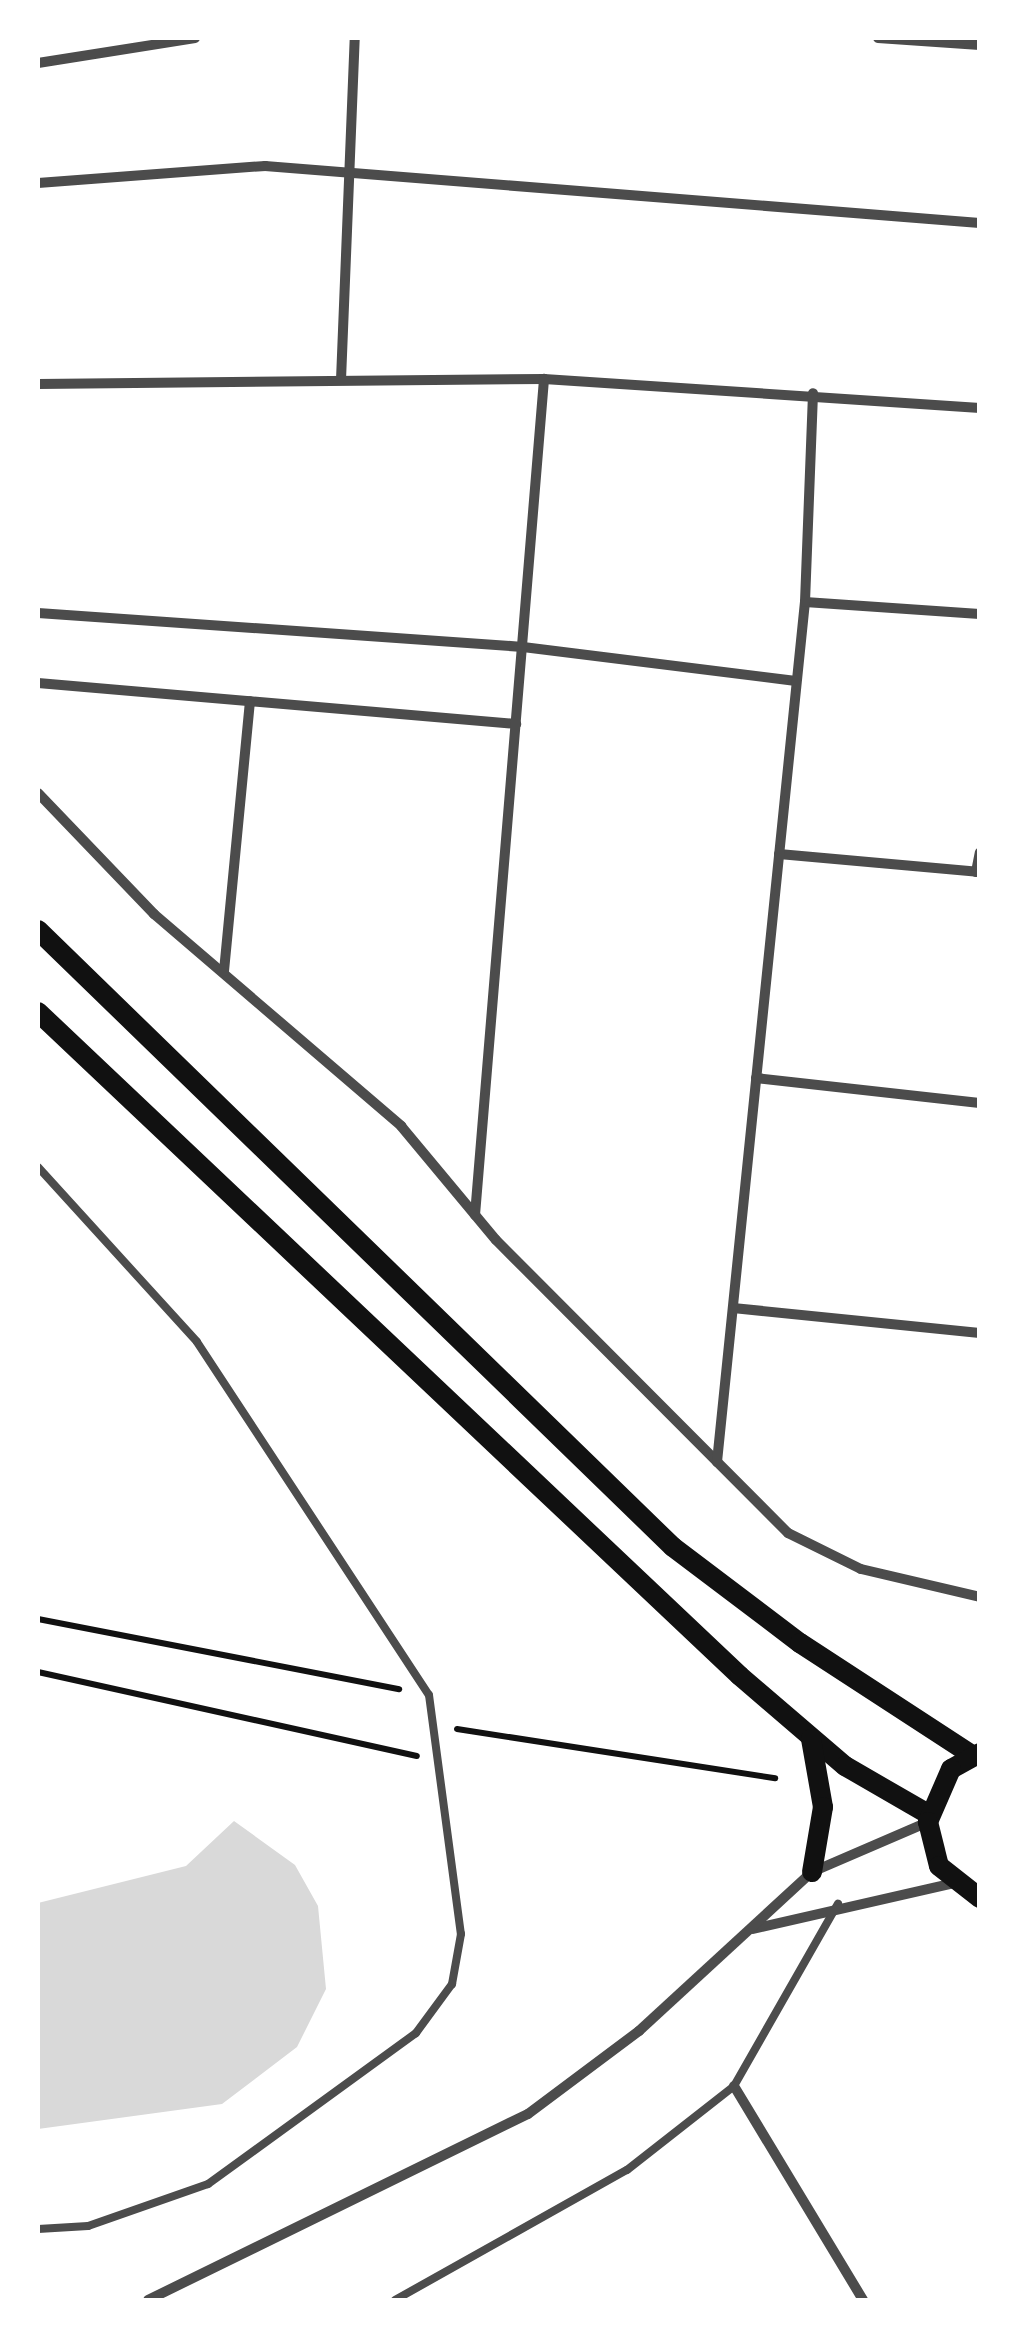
<!DOCTYPE html>
<style>
body{margin:0}
#map{position:relative;width:1017px;height:2338px;overflow:hidden;background:#fff;font-family:Raleway,sans-serif}
div>[style]{position:absolute}
.water>*{inset:0;background:#d9d9d9}
.path>*{height:6px;margin:-3px;padding:0 3px;transform-origin:3px;border-radius:3px;background:#111}
.service>*{height:8px;margin:-4px;padding:0 4px;transform-origin:4px;border-radius:4px;background:#4c4c4c}
.minor>*{height:10px;margin:-5px;padding:0 5px;transform-origin:5px;border-radius:5px;background:#4c4c4c}
.secondary>*{height:20px;margin:-10px;padding:0 10px;transform-origin:10px;border-radius:10px;background:#111}
span{translate:-50% -50%;white-space:nowrap;text-align:center;line-height:1.15;-webkit-text-stroke:8px #fff;paint-order:stroke}
.frame{position:absolute;inset:0;border:40px solid #fff;pointer-events:none}
</style>
<div id="map">
<div class="water">
<i style="clip-path:polygon(234px 1821px,295px 1865px,318px 1906px,326px 1989px,297px 2047px,222px 2104px,38px 2129px,38px 1903px,186px 1866px)"></i>
</div>
<div class="path">
<i style="left:38px;top:1619px;width:368px;rotate:11deg"></i>
<i style="left:38px;top:1672px;width:388px;rotate:12.5deg"></i>
<i style="left:457px;top:1729px;width:322px;rotate:8.8deg"></i>
</div>
<div class="service">
<i style="left:38px;top:1167px;width:236px;rotate:47.7deg"></i>
<i style="left:197px;top:1342px;width:422px;rotate:56.7deg"></i>
<i style="left:429px;top:1695px;width:241px;rotate:82.4deg"></i>
<i style="left:461px;top:1934px;width:51px;rotate:100.2deg"></i>
<i style="left:452px;top:1984px;width:61px;rotate:126.3deg"></i>
<i style="left:416px;top:2033px;width:257px;rotate:144deg"></i>
<i style="left:208px;top:2184px;width:127px;rotate:160.7deg"></i>
<i style="left:88px;top:2226px;width:50px;rotate:176.6deg"></i>
<i style="left:395px;top:2300px;width:266px;rotate:-29.3deg"></i>
<i style="left:627px;top:2170px;width:136px;rotate:-38.1deg"></i>
<i style="left:734px;top:2086px;width:210px;rotate:-60.3deg"></i>
</div>
<div class="minor">
<i style="left:878px;top:38px;width:102px;rotate:3.9deg"></i>
<i style="left:38px;top:63px;width:159px;rotate:-9deg"></i>
<i style="left:38px;top:183px;width:228px;rotate:-4.3deg"></i>
<i style="left:265px;top:166px;width:717px;rotate:4.56deg"></i>
<i style="left:341px;top:380px;width:342px;rotate:-87.7deg"></i>
<i style="left:38px;top:384px;width:506px;rotate:-0.57deg"></i>
<i style="left:544px;top:379px;width:437px;rotate:3.8deg"></i>
<i style="left:805px;top:602px;width:175px;rotate:3.9deg"></i>
<i style="left:38px;top:613px;width:486px;rotate:4deg"></i>
<i style="left:523px;top:647px;width:275px;rotate:7.1deg"></i>
<i style="left:38px;top:683px;width:480px;rotate:4.9deg"></i>
<i style="left:38px;top:793px;width:168px;rotate:46.2deg"></i>
<i style="left:154px;top:914px;width:326px;rotate:40.6deg"></i>
<i style="left:401px;top:1126px;width:148px;rotate:50.2deg"></i>
<i style="left:496px;top:1240px;width:414px;rotate:45.1deg"></i>
<i style="left:788px;top:1533px;width:81px;rotate:26.3deg"></i>
<i style="left:861px;top:1569px;width:122px;rotate:13.2deg"></i>
<i style="left:779px;top:854px;width:202px;rotate:5.1deg"></i>
<i style="left:976px;top:872px;width:20px;rotate:-79deg"></i>
<i style="left:224px;top:971px;width:271px;rotate:-84.5deg"></i>
<i style="left:756px;top:1078px;width:225px;rotate:6.4deg"></i>
<i style="left:475px;top:1215px;width:839px;rotate:-85.28deg"></i>
<i style="left:733px;top:1308px;width:248px;rotate:5.8deg"></i>
<i style="left:717px;top:1462px;width:864px;rotate:-84.16deg"></i>
<i style="left:805px;top:602px;width:209px;rotate:-87.8deg"></i>
<i style="left:753px;top:1929px;width:206px;rotate:-12.9deg"></i>
<i style="left:734px;top:2086px;width:250px;rotate:58.9deg"></i>
<i style="left:148px;top:2300px;width:423px;rotate:-26.1deg"></i>
<i style="left:528px;top:2114px;width:139px;rotate:-36.8deg"></i>
<i style="left:639px;top:2031px;width:235px;rotate:-42.6deg"></i>
<i style="left:812px;top:1872px;width:126px;rotate:-23.3deg"></i>
</div>
<div class="secondary">
<i style="left:38px;top:930px;width:885px;rotate:44.18deg"></i>
<i style="left:673px;top:1547px;width:159px;rotate:37.1deg"></i>
<i style="left:800px;top:1643px;width:205px;rotate:33.1deg"></i>
<i style="left:38px;top:1012px;width:966px;rotate:43.41deg"></i>
<i style="left:740px;top:1676px;width:138px;rotate:40.6deg"></i>
<i style="left:845px;top:1766px;width:96px;rotate:30deg"></i>
<i style="left:811px;top:1739px;width:69px;rotate:80deg"></i>
<i style="left:823px;top:1807px;width:66px;rotate:99.6deg"></i>
<i style="left:980px;top:1753px;width:33px;rotate:151deg"></i>
<i style="left:951px;top:1769px;width:58px;rotate:113.5deg"></i>
<i style="left:928px;top:1822px;width:45px;rotate:76deg"></i>
<i style="left:939px;top:1866px;width:52px;rotate:38deg"></i>
</div>
<div class="frame"></div>
</div>
